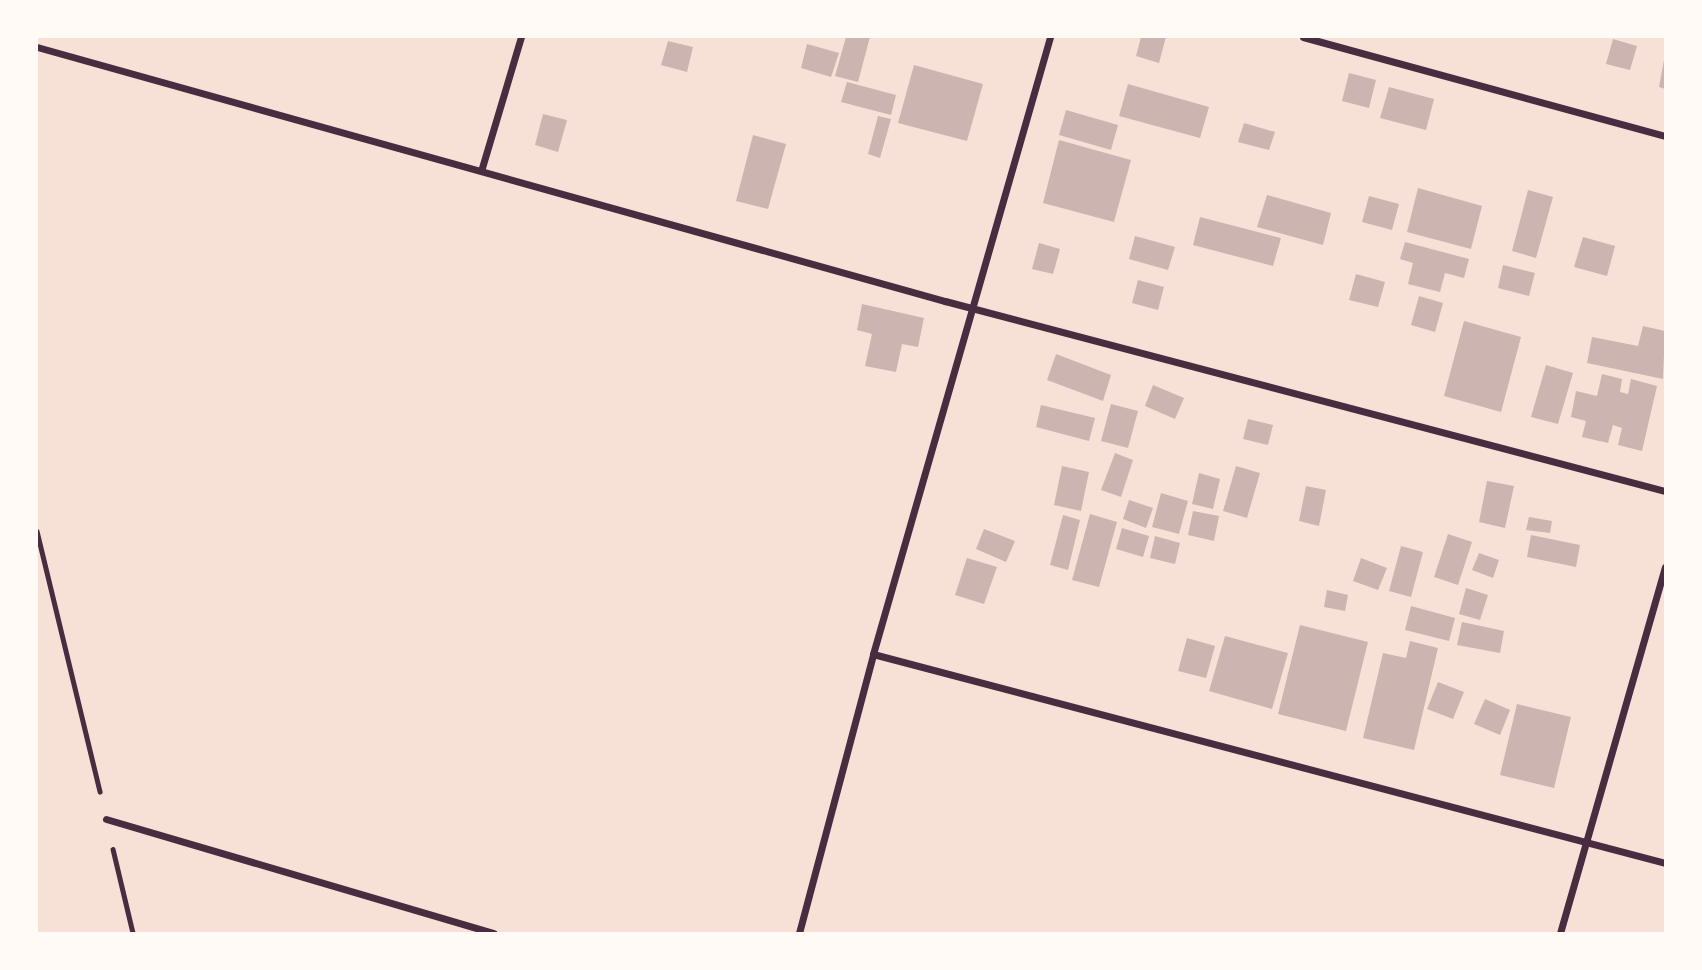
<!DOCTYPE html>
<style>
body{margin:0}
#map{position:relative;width:1702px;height:970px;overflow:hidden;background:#f7e1d7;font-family:"Work Sans",sans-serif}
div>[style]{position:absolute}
.building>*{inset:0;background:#ccb4b1}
.path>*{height:4.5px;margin:-2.25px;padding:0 2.25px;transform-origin:2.25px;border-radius:2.25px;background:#4a2c40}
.minor>*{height:7px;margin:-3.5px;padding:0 3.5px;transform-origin:3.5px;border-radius:3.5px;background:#4a2c40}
span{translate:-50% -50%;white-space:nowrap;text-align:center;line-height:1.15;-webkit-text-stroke:7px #fffaf5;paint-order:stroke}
.frame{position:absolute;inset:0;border:38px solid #fffaf5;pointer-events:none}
</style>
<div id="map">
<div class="building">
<i style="clip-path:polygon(846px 37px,870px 37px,858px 82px,835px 76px)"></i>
<i style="clip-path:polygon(1141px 37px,1166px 37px,1159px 63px,1136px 56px)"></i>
<i style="clip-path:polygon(1613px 39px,1637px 46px,1630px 70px,1606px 64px)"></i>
<i style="clip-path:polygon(668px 41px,693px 47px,687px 72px,661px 65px)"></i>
<i style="clip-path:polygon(807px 44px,839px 53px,831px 77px,801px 68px)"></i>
<i style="clip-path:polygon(1664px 60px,1665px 60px,1665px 89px,1659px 87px)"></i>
<i style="clip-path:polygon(914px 65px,983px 84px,967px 141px,898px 123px)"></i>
<i style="clip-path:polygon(1349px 73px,1376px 80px,1369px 108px,1342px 101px)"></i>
<i style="clip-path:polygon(847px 82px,896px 95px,891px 115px,841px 102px)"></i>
<i style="clip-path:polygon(1128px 84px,1209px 107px,1200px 138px,1119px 116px)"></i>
<i style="clip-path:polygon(1389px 87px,1434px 99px,1426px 130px,1380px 118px)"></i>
<i style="clip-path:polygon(1066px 110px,1118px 125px,1111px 150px,1059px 135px)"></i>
<i style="clip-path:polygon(543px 114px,567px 120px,558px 152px,535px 145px)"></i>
<i style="clip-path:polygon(878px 116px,891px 119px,880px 158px,868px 154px)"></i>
<i style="clip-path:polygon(1244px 123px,1275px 132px,1269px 150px,1238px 142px)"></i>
<i style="clip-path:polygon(753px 135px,786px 144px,768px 209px,736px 201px)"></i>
<i style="clip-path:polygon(1059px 140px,1131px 160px,1114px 222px,1043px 203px)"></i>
<i style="clip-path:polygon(1418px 188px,1482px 206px,1471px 249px,1407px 232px)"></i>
<i style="clip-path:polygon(1528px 190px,1553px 197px,1536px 258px,1512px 251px)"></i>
<i style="clip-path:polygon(1267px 195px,1331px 213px,1323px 245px,1257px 227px)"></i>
<i style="clip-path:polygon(1369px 196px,1399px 204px,1392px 230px,1362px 222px)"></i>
<i style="clip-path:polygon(1200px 217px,1281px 238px,1273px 266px,1193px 245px)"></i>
<i style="clip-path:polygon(1135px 236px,1175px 247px,1168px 270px,1129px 259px)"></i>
<i style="clip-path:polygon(1583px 237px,1615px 246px,1607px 276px,1574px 267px)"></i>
<i style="clip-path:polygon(1405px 242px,1469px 259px,1464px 278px,1445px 273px,1440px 292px,1408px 284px,1413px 263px,1400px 259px)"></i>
<i style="clip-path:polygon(1039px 243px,1060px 249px,1053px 274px,1032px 269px)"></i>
<i style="clip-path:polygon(1503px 265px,1535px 273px,1529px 296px,1498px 288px)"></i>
<i style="clip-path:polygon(1356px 274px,1385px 282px,1378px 307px,1349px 300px)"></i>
<i style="clip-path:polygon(1138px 280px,1164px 287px,1158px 310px,1132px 303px)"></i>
<i style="clip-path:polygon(1419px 296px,1443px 303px,1435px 332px,1411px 325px)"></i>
<i style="clip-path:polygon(862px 304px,924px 318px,918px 347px,902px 344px,896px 372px,865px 366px,872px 334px,857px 330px)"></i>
<i style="clip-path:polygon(1464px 321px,1521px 337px,1501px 412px,1444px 396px)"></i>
<i style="clip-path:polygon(1643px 326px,1665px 331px,1663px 379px,1587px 363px,1592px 337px,1638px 346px)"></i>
<i style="clip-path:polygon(1056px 354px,1111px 375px,1103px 401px,1047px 380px)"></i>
<i style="clip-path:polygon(1546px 365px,1573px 373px,1558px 424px,1531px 417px)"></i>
<i style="clip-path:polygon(1602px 374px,1622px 379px,1620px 392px,1628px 394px,1631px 379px,1657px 386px,1642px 451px,1618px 445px,1622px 428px,1613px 425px,1608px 443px,1582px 437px,1586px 421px,1571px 417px,1576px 391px,1597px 396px)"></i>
<i style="clip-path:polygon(1153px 385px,1184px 398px,1175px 419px,1145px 406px)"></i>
<i style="clip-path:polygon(1111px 404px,1138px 411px,1128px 448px,1101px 441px)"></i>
<i style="clip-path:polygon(1041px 405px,1095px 418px,1089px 441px,1036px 427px)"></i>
<i style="clip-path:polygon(1248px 419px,1273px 425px,1268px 445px,1243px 439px)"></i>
<i style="clip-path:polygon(1115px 453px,1133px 460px,1121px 497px,1101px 490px)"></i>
<i style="clip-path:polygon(1062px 466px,1089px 472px,1081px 511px,1054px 505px)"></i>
<i style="clip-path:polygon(1236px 466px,1260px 473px,1247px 518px,1223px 511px)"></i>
<i style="clip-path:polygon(1199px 473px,1220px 479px,1213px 509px,1192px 504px)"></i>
<i style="clip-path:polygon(1487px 481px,1514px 486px,1505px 528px,1479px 522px)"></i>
<i style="clip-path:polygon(1306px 486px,1326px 490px,1319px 526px,1299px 521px)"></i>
<i style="clip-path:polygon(1161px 493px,1188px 501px,1179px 534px,1152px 527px)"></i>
<i style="clip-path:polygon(1129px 500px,1153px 508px,1146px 528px,1123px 519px)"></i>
<i style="clip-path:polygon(1193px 511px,1219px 516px,1214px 541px,1188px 535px)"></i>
<i style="clip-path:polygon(1090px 514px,1117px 522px,1099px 587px,1072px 580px)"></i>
<i style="clip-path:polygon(1063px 515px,1080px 520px,1068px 570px,1050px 565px)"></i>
<i style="clip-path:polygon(1529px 517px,1552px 521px,1550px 533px,1526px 530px)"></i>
<i style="clip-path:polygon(1122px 528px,1149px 536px,1143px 557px,1116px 549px)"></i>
<i style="clip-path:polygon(984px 529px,1015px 541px,1006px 562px,976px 549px)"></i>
<i style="clip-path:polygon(1448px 534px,1472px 542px,1458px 585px,1434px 577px)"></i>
<i style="clip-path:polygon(1531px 535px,1580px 545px,1576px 567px,1527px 557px)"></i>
<i style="clip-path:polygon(1155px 536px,1180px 543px,1175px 564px,1150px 558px)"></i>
<i style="clip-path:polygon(1401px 546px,1423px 552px,1411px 597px,1389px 591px)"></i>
<i style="clip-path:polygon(1479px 553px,1499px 560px,1493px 578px,1472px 570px)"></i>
<i style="clip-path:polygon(967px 558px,997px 567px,984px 604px,955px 595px)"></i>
<i style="clip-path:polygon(1361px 558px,1387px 568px,1378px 590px,1353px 581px)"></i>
<i style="clip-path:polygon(1466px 588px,1488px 595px,1480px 620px,1459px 614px)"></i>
<i style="clip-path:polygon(1327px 590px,1348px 595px,1345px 611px,1324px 607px)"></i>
<i style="clip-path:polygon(1411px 606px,1455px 618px,1449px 641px,1405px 630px)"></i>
<i style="clip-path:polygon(1462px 622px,1504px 631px,1500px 653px,1457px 645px)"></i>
<i style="clip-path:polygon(1300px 625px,1368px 642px,1346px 731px,1278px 714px)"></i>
<i style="clip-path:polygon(1225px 636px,1288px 653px,1272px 709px,1209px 691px)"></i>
<i style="clip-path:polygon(1187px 638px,1215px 646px,1206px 678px,1178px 671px)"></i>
<i style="clip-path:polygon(1410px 641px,1438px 648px,1414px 750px,1363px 738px,1383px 653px,1406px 658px)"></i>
<i style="clip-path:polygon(1438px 682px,1464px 692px,1453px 719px,1427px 709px)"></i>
<i style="clip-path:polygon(1485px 699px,1510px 710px,1500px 735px,1474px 724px)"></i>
<i style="clip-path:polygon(1517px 704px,1571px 717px,1554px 788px,1500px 775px)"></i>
</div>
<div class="path">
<i style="left:37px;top:531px;width:268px;rotate:76.4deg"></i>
<i style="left:113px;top:849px;width:86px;rotate:76.6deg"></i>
</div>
<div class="minor">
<i style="left:1303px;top:37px;width:375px;rotate:15.3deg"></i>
<i style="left:37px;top:47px;width:943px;rotate:15.63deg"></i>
<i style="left:945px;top:301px;width:745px;rotate:14.78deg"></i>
<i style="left:481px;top:171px;width:140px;rotate:-73.4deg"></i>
<i style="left:873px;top:654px;width:819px;rotate:14.78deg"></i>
<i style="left:106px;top:819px;width:404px;rotate:16.4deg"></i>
<i style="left:799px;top:933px;width:289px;rotate:-75.1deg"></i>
<i style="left:873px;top:654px;width:642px;rotate:-73.99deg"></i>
<i style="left:1560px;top:933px;width:381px;rotate:-74deg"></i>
</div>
<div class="frame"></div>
</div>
